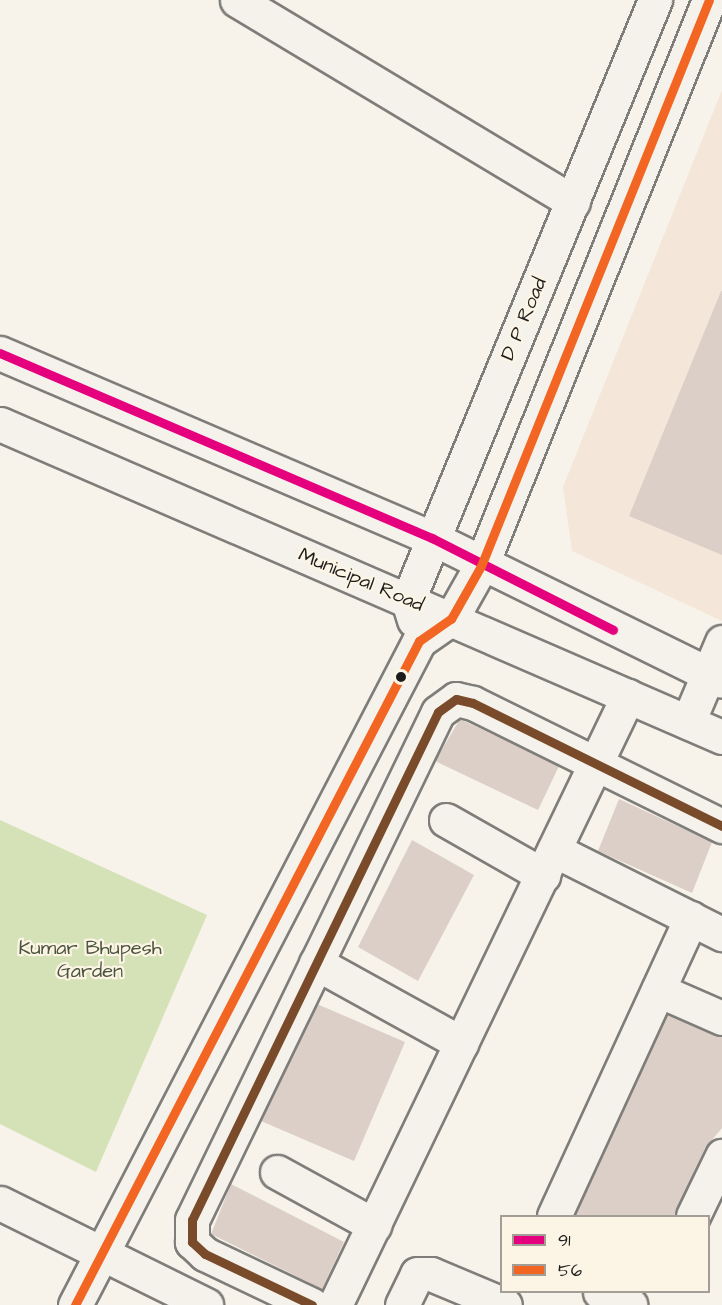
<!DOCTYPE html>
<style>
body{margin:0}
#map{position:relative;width:722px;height:1305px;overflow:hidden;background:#f7f3ea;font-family:"Architects Daughter",sans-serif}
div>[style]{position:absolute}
.built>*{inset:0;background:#f4e7da}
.green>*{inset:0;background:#d5e2b7}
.building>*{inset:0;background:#dccfc8}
.roads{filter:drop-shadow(2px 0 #7f7d79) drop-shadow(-2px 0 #7f7d79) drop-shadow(0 2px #7f7d79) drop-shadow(0 -2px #7f7d79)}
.minor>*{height:33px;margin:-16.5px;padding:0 16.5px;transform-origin:16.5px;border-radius:16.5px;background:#f5f2ec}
.bus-1>*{height:9px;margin:-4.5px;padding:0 4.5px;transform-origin:4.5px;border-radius:4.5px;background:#e5007d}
.bus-2>*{height:9px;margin:-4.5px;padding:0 4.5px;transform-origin:4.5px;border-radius:4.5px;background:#f26522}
.bus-3>*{height:9px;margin:-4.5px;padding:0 4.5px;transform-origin:4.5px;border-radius:4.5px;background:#7a4b2a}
.dots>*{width:16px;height:16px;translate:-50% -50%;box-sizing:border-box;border:3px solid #fcf5e5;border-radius:50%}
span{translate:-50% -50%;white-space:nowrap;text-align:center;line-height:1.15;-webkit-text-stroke:4.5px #fcf5e5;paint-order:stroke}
.street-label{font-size:20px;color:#1c1c1c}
.park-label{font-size:20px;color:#4b543e}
.legend{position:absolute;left:500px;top:1215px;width:210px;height:78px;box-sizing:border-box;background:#fcf5e5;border:2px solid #a29e95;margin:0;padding:8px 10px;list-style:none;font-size:18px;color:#1c1c1c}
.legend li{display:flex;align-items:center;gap:12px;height:30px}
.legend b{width:30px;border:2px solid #a29e95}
</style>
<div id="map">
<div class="built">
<i style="clip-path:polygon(722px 90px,722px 621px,572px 551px,563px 487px)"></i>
</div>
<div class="green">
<i style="clip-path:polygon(0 820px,207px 915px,96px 1172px,0 1124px)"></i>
</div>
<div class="building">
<i style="clip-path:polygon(721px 291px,722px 291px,722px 555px,629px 516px)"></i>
<i style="clip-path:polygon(460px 719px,559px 766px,538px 810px,435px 761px)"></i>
<i style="clip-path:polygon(619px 799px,712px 842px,692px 893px,598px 851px)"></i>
<i style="clip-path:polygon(412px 840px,474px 875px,418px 981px,358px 947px)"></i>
<i style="clip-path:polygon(317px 1004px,405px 1042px,354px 1161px,261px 1121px)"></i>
<i style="clip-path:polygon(668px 1015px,722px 1036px,722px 1128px,705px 1148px,674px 1216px,574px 1216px)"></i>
<i style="clip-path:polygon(231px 1184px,344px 1242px,322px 1289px,211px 1234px)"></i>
</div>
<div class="roads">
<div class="minor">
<i style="left:237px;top:0;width:392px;rotate:31deg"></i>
<i style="left:0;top:353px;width:470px;rotate:23.2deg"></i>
<i style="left:432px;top:538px;width:323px;rotate:26.2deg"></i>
<i style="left:0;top:424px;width:787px;rotate:23.44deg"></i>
<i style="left:414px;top:620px;width:21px;rotate:-107deg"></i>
<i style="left:408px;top:600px;width:649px;rotate:-67.62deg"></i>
<i style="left:688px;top:722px;width:87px;rotate:-67deg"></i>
<i style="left:446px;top:820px;width:112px;rotate:29.6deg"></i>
<i style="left:554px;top:850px;width:188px;rotate:26.6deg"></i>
<i style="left:316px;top:963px;width:166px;rotate:28.9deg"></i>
<i style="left:658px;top:990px;width:70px;rotate:23.6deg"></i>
<i style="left:277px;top:1172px;width:111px;rotate:28.7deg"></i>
<i style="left:0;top:1203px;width:230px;rotate:26.3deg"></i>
<i style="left:554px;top:1216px;width:328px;rotate:-65.3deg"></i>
<i style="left:693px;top:1216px;width:67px;rotate:-64.2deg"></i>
<i style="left:600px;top:1292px;width:33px;rotate:23deg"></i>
<i style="left:75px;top:1305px;width:748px;rotate:-62.61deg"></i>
<i style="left:419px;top:641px;width:39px;rotate:-35deg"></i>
<i style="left:451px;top:619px;width:61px;rotate:-60.5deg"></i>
<i style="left:481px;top:566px;width:610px;rotate:-68.06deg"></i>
<i style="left:312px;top:1305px;width:119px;rotate:-154.5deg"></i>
<i style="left:205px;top:1254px;width:18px;rotate:-137deg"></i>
<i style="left:192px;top:1242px;width:22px;rotate:-90deg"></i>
<i style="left:192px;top:1220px;width:564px;rotate:-64.16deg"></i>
<i style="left:438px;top:712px;width:22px;rotate:-36deg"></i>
<i style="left:456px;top:699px;width:17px;rotate:13deg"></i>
<i style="left:473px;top:703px;width:278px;rotate:26.3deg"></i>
<i style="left:335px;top:1305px;width:676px;rotate:-64.31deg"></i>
<i style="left:402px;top:1305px;width:34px;rotate:-64deg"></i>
<i style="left:417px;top:1274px;width:14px"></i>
<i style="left:431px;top:1274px;width:80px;rotate:22.7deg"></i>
</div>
</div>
<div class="bus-1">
<i style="left:0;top:353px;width:470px;rotate:23.2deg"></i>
<i style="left:432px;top:538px;width:203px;rotate:26.9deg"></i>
</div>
<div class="bus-2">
<i style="left:75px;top:1305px;width:748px;rotate:-62.61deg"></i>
<i style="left:419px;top:641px;width:39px;rotate:-35deg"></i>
<i style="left:451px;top:619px;width:61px;rotate:-60.5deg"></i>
<i style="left:481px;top:566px;width:610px;rotate:-68.06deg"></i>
</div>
<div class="bus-3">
<i style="left:312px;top:1305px;width:119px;rotate:-154.5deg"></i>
<i style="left:205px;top:1254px;width:18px;rotate:-137deg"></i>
<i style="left:192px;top:1242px;width:22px;rotate:-90deg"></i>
<i style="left:192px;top:1220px;width:564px;rotate:-64.16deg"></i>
<i style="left:438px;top:712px;width:22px;rotate:-36deg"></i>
<i style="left:456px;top:699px;width:17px;rotate:13deg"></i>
<i style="left:473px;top:703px;width:278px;rotate:26.3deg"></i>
</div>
<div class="dots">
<i style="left:401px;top:677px;background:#1c1c1c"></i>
</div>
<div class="street-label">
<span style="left:524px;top:319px;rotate:-67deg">D P Road</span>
<span style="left:361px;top:580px;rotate:23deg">Municipal Road</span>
</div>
<div class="park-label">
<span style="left:90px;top:960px">Kumar Bhupesh<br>Garden</span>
</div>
<ul class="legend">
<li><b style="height:8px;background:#e5007d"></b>91</li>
<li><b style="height:8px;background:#f26522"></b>56</li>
</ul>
</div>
